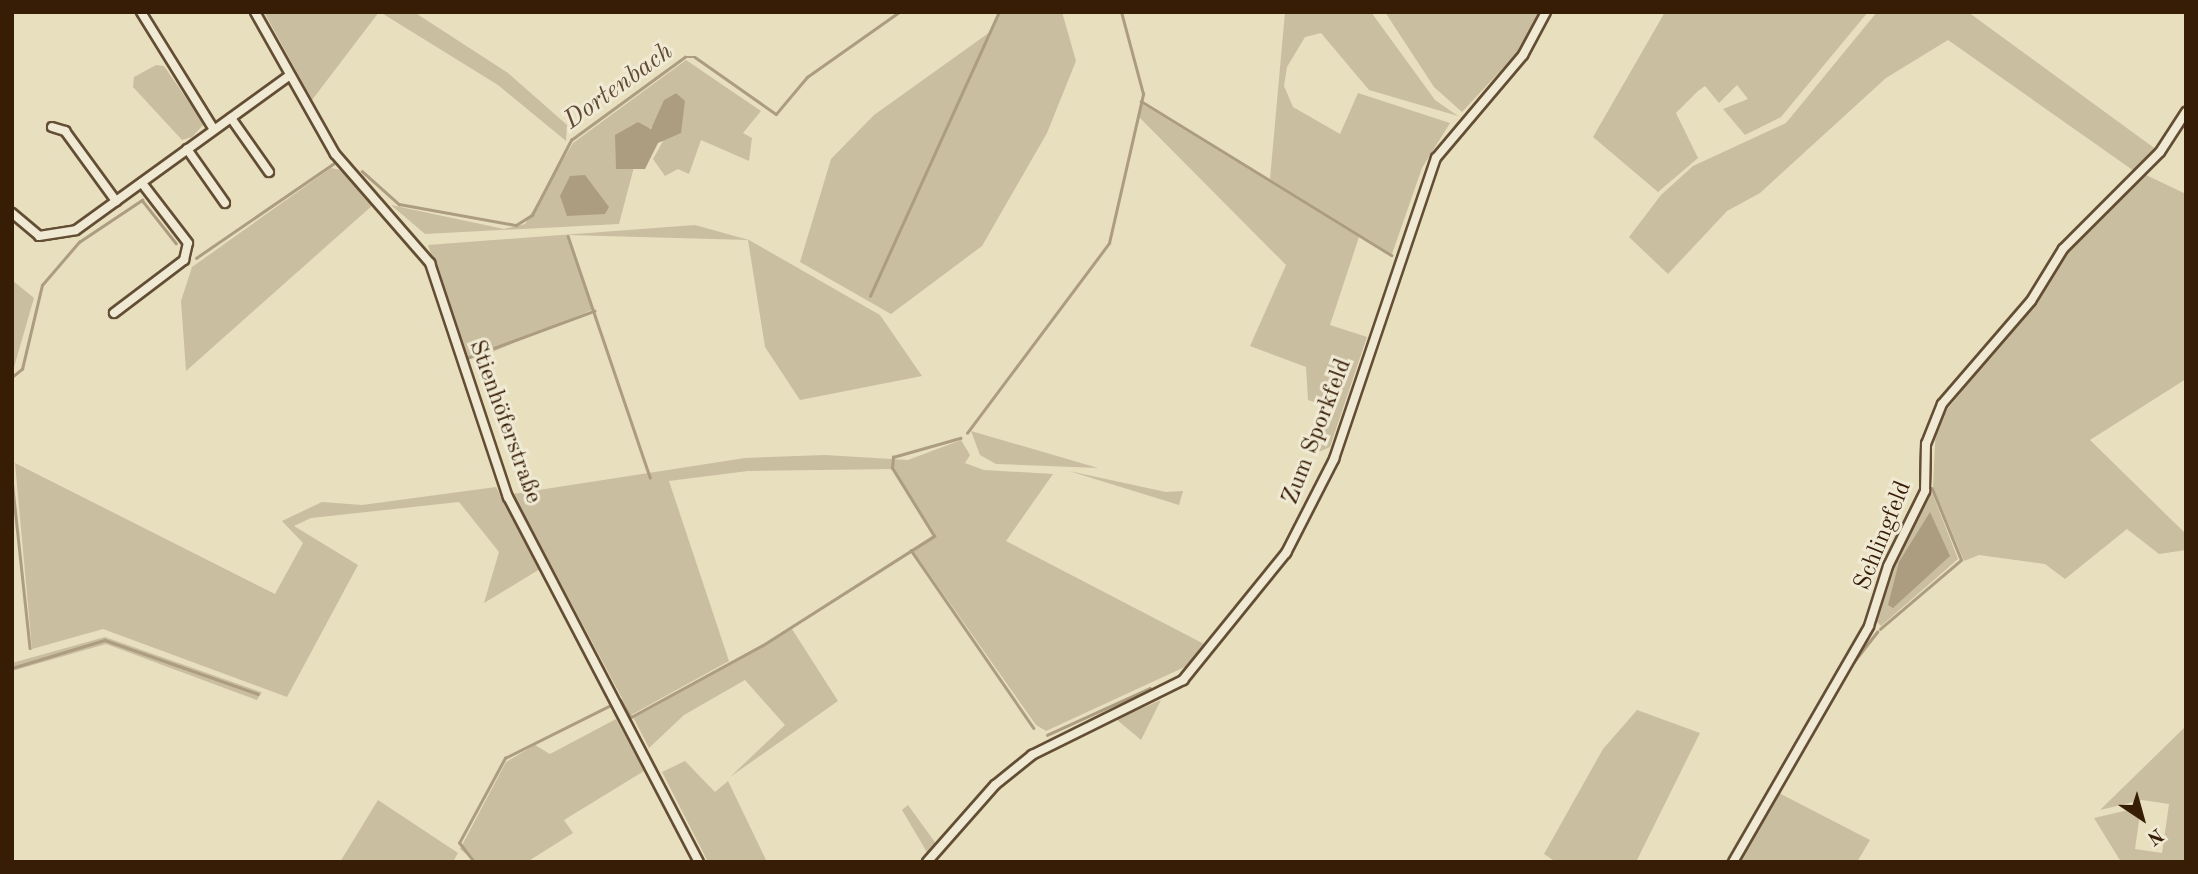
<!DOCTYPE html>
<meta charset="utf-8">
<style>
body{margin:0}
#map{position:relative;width:2198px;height:874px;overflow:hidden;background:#e8dfbf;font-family:"Old Standard TT",serif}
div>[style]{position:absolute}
.green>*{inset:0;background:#cabea0}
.water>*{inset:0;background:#ac9d80}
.stream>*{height:2.5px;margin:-1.25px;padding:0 1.25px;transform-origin:1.25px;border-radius:1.25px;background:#ac9d80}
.roads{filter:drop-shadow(2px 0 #634e34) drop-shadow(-2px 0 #634e34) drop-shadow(0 2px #634e34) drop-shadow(0 -2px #634e34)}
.minor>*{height:8px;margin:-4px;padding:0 4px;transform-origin:4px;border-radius:4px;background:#f0ead5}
span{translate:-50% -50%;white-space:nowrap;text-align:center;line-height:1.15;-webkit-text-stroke:6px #f0ead5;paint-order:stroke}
.street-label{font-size:24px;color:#371d06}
.water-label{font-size:26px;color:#604a31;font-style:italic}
.frame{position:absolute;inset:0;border:14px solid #371d06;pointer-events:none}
.north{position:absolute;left:2107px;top:783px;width:70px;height:70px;-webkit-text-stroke:5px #f0ead5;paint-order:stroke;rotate:144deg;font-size:19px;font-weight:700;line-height:28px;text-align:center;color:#371d06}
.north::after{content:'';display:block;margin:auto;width:24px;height:32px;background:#371d06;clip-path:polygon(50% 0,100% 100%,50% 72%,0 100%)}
</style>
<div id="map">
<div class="green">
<i style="clip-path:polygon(264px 12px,379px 12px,312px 100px)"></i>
<i style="clip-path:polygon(380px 12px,414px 12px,508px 73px,567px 125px,566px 141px,498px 85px)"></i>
<i style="clip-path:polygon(999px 12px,1062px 12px,1076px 61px,1047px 133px,982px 246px,891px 314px,800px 262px,831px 159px,874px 115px,990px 32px)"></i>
<i style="clip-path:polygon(1285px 12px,1371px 12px,1435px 100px,1458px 116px,1369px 90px,1321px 33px,1305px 37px,1287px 67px,1284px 86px,1293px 107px,1340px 134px,1358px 93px,1450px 123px,1422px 168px,1392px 254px,1270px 179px)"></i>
<i style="clip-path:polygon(1385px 12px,1539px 12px,1517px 53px,1462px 112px,1434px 87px)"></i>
<i style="clip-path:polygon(1665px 12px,1868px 12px,1781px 117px,1745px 135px,1723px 109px,1748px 99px,1737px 85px,1719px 103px,1705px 86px,1698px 91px,1676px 113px,1698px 158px,1658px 192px,1593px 137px)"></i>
<i style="clip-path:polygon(1877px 12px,1968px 12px,2157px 150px,2134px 171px,1948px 40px,1886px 78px,1760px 193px,1727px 211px,1668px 274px,1629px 237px,1661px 195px,1693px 166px,1786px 123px)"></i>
<i style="clip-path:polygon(686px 60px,761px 111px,743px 133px,752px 138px,749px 161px,701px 140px,689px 174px,678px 169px,665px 176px,653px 159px,685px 102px,676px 93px,664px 100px,656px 126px,646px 129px,623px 169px,634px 167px,619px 224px,425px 234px,391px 205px,504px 229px,525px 224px,573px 143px)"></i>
<i style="clip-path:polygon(156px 65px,164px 66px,204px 124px,192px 137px,182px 140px,133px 87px,134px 77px)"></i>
<i style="clip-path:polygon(1142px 104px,1359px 237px,1330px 325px,1367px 337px,1330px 447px,1316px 453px,1329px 407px,1308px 400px,1306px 367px,1250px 346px,1286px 265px,1138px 116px)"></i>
<i style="clip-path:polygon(331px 168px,341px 170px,374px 204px,186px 371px,181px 301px,192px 267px)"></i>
<i style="clip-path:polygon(2144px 174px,2186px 194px,2186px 379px,2090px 440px,2186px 534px,2186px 550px,2159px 554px,2127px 529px,2065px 579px,2045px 564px,1979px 555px,1964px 561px,1933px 487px,1936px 423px,2034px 304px,2067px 250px)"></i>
<i style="clip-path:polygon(695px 225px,749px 240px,880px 315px,922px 376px,800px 400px,765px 347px,748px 240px,567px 235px,592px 310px,478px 358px,465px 358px,428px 245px)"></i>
<i style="clip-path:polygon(12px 280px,34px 298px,12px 374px)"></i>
<i style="clip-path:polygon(971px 431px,1098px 468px,996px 464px,980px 455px)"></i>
<i style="clip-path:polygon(961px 440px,970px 455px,965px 463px,984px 470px,1053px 474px,1006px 541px,1206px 645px,1189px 665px,1046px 731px,1036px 725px,913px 551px,936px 536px,894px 469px,748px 471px,669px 481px,729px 661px,631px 715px,513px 494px,745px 458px,825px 455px,908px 460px)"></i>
<i style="clip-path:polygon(15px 463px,275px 594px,303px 543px,282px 521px,322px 502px,362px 505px,496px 487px,540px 569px,484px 603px,499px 552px,459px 502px,311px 518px,294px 526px,358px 565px,287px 697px,103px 629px,32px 649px)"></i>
<i style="clip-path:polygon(1069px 471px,1166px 492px,1183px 491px,1179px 505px)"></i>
<i style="clip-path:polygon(evenodd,1931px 490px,1958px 559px,1881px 626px,1876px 621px,1890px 571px,1931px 490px,1930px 513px,1935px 568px,1913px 589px,1930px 513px)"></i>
<i style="clip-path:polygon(792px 629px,838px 701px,730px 777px,785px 725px,745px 680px,684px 715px,649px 748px,633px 717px)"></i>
<i style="clip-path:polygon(105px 637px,261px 692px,262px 692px,257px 700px,106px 644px,12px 671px,12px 663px)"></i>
<i style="clip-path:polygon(1161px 700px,1141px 740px,1116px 719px)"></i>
<i style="clip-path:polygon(1637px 710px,1700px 733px,1636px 862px,1556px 862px,1544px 854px,1603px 749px)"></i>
<i style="clip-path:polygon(616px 719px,644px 771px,564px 820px,573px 833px,527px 862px,476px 862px,460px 849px,506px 762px,535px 745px,550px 754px)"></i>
<i style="clip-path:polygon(2186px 726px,2186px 862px,2121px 862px,2094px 818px,2141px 807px,2135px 849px,2162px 853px,2169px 804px,2142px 800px,2100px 810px)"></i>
<i style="clip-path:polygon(685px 761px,715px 792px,728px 781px,767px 862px,708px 862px,662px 772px)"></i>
<i style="clip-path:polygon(1773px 790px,1870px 840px,1857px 862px,1737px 862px)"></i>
<i style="clip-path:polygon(378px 800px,458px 853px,453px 862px,340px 862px)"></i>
<i style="clip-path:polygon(908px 805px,937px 845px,928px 854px,902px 810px)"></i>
</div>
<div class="water">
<i style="clip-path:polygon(676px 93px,685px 101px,681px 133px,658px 143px,645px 169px,616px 169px,615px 135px,638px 122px,651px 129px,664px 100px)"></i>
<i style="clip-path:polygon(585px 175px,609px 207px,605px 214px,567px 216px,560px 196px,570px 176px)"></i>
<i style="clip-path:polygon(1930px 512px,1950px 556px,1893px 608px,1888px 605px,1899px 562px)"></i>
</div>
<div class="stream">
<i style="left:1141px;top:101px;width:294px;rotate:31.6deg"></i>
<i style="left:362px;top:171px;width:50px;rotate:41.7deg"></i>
<i style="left:399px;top:204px;width:119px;rotate:10.2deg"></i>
<i style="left:516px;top:225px;width:19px;rotate:-32deg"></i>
<i style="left:532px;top:215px;width:85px;rotate:-62.5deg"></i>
<i style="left:571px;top:140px;width:141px;rotate:-36.1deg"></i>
<i style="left:685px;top:57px;width:10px"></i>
<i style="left:695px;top:57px;width:99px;rotate:35.1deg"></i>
<i style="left:776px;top:114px;width:48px;rotate:-50deg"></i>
<i style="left:807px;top:77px;width:113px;rotate:-35.2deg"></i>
<i style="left:568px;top:236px;width:255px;rotate:71.2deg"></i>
<i style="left:196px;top:258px;width:166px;rotate:-34.5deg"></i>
<i style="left:870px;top:296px;width:312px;rotate:-65.6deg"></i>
<i style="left:464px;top:359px;width:139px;rotate:-20.3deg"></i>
<i style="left:12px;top:377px;width:13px;rotate:-39deg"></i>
<i style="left:22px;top:369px;width:86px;rotate:-76.6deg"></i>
<i style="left:42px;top:285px;width:57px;rotate:-49.3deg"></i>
<i style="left:79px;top:242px;width:76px;rotate:-33.7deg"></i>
<i style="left:142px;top:200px;width:55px;rotate:51.7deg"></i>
<i style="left:967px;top:433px;width:237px;rotate:-53.2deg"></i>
<i style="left:1109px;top:243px;width:153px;rotate:-77.1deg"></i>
<i style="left:1143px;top:94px;width:85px;rotate:-105deg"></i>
<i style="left:12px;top:479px;width:170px;rotate:83.9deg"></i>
<i style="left:911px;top:550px;width:216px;rotate:55.4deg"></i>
<i style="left:1880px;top:629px;width:106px;rotate:-40.4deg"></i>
<i style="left:1961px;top:560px;width:77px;rotate:-112.2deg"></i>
<i style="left:12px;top:668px;width:97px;rotate:-16.8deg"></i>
<i style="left:105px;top:640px;width:162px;rotate:19.4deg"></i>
<i style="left:1849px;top:668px;width:46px;rotate:-52.1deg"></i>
<i style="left:621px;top:700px;width:20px;rotate:60deg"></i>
<i style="left:631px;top:717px;width:150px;rotate:-28.6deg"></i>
<i style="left:763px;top:645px;width:203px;rotate:-32.5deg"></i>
<i style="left:934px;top:536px;width:80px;rotate:-121.7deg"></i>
<i style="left:892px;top:468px;width:11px;rotate:-85deg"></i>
<i style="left:893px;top:457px;width:70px;rotate:-15.8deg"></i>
<i style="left:1047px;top:735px;width:113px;rotate:-24.5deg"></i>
<i style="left:474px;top:862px;width:24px;rotate:-128deg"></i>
<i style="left:459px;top:843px;width:97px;rotate:-61.6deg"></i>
<i style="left:505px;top:758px;width:116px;rotate:-26.6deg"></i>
</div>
<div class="roads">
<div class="minor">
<i style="left:141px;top:12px;width:137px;rotate:58.2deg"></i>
<i style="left:255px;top:12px;width:163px;rotate:60.6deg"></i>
<i style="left:335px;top:154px;width:145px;rotate:48.9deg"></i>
<i style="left:430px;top:263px;width:247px;rotate:71.6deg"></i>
<i style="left:508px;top:497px;width:412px;rotate:62.4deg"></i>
<i style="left:231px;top:118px;width:66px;rotate:54.9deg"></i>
<i style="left:52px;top:127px;width:14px;rotate:17deg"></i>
<i style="left:65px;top:131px;width:87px;rotate:53.9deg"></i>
<i style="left:187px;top:149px;width:66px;rotate:54.9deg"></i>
<i style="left:12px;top:213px;width:35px;rotate:40deg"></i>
<i style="left:39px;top:236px;width:37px;rotate:-9deg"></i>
<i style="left:76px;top:230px;width:264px;rotate:-35.9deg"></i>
<i style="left:114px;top:313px;width:88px;rotate:-37.1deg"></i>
<i style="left:184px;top:260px;width:17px;rotate:-77deg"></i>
<i style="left:188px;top:243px;width:76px;rotate:-127.5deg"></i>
<i style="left:927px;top:862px;width:103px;rotate:-48.6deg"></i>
<i style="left:995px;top:785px;width:48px;rotate:-39deg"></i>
<i style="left:1032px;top:755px;width:169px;rotate:-26.4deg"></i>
<i style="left:1183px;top:680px;width:164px;rotate:-51deg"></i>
<i style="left:1286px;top:553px;width:106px;rotate:-62.9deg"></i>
<i style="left:1334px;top:459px;width:318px;rotate:-71.3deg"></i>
<i style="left:1436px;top:158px;width:135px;rotate:-49.8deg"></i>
<i style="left:1523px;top:55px;width:49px;rotate:-61.9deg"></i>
<i style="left:1733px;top:862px;width:272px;rotate:-60deg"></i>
<i style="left:1869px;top:626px;width:63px;rotate:-72.4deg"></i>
<i style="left:1888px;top:566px;width:84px;rotate:-63.7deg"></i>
<i style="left:1925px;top:491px;width:47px;rotate:-88.8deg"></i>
<i style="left:1926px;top:444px;width:43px;rotate:-68.2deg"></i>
<i style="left:1942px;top:404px;width:136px;rotate:-49.2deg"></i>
<i style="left:2031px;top:301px;width:61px;rotate:-58.4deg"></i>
<i style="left:2063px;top:249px;width:137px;rotate:-45deg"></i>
<i style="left:2160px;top:152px;width:48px;rotate:-57deg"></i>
</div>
</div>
<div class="street-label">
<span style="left:504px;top:422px;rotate:70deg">Stienhöferstraße</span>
<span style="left:1318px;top:432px;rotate:-69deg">Zum Sporkfeld</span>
<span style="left:1884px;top:536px;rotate:-68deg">Schlingfeld</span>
</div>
<div class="water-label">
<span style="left:619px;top:87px;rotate:-36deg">Dortenbach</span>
</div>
<div class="frame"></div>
<div class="north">N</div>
</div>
